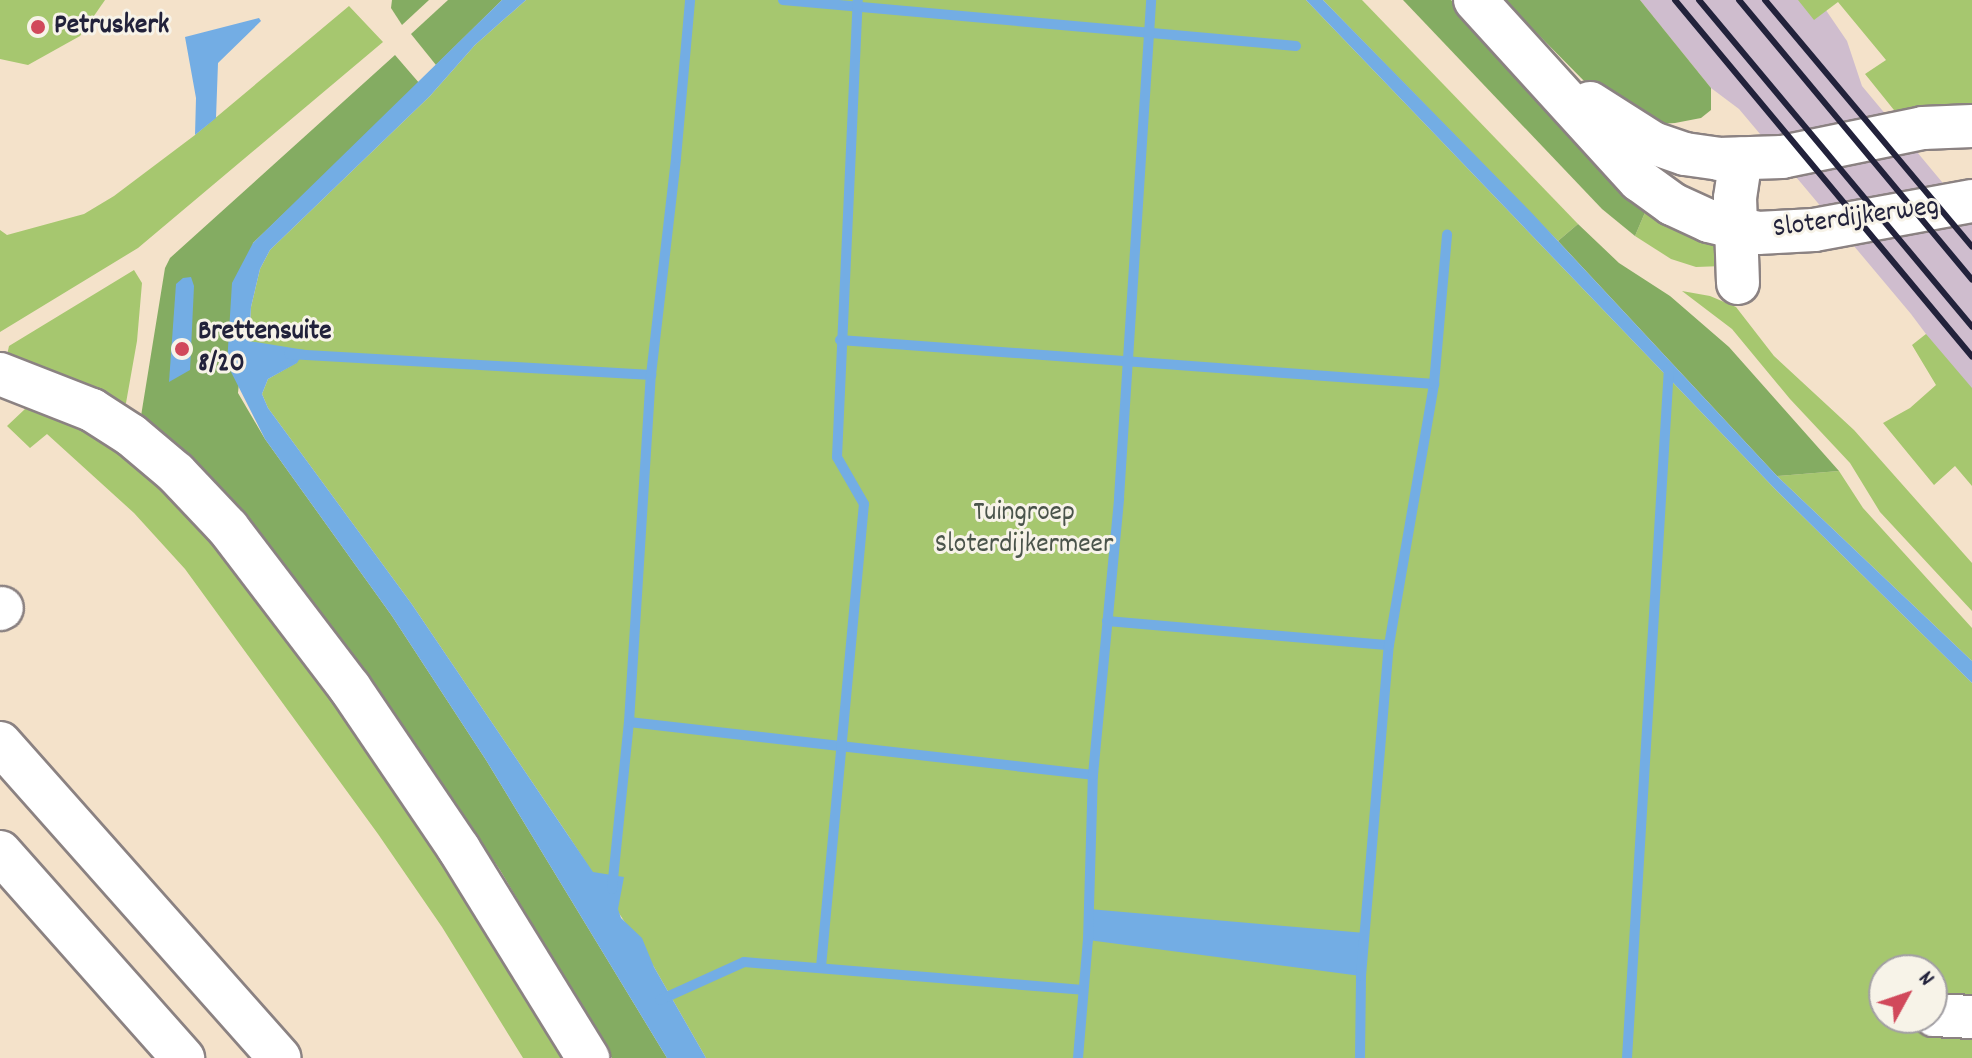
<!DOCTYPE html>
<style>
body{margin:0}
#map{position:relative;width:1972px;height:1058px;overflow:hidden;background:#f4e2ca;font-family:Dekko,sans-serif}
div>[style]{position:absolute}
.industrial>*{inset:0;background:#cfbdce}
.green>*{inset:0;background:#a6c76f}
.forest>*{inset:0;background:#84ac62}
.water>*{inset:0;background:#73ade4}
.stream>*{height:10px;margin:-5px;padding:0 5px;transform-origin:5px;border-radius:5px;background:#73ade4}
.roads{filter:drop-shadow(2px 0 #8b8282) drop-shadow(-2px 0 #8b8282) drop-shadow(0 2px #8b8282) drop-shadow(0 -2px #8b8282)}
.minor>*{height:42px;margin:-21px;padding:0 21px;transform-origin:21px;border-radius:21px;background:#fff}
.rail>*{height:6px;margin:-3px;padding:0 3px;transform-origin:3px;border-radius:3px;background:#22223b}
.dots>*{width:22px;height:22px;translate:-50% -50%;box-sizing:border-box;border:4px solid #f7f3e8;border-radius:50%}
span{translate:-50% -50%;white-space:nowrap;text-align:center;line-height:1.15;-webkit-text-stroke:6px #f7f3e8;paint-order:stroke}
.poi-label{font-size:28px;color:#22223b;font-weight:700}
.left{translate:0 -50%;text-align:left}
.street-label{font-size:28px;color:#22223b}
.park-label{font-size:28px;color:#4a544b}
.north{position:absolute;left:1868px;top:954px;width:80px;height:80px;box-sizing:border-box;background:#f7f3e8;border:2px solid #a29fa3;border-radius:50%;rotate:50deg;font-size:22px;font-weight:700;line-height:32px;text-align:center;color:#22223b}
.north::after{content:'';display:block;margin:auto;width:28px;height:36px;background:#d1495b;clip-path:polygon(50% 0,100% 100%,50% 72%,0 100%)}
</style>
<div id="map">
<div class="industrial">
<i style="clip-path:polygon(1640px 0,1819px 0,1847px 41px,1862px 86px,1972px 218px,1972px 406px,1946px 376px,1926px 334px,1911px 314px,1739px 109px,1711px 88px)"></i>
</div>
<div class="green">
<i style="clip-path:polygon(0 0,105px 0,80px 36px,28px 65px,0 59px)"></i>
<i style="clip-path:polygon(evenodd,526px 0,1306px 0,1776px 490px,1972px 683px,1972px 1058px,706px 1058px,654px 967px,568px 835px,411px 603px,268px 408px,262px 394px,268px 379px,296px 363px,249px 342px,251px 307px,260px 269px,270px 250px,430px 96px,475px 45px,526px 0,1884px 970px,1932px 970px,1932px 1018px,1884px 1018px,1884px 970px)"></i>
<i style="clip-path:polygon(1323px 0,1362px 0,1578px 224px,1558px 241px)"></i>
<i style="clip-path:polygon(1798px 0,1972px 0,1972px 108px,1898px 115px,1865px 74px,1886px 60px,1838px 2px,1814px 20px)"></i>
<i style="clip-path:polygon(349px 6px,383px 42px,138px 248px,0 332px,0 230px,7px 235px,84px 214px,114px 196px,195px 135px)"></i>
<i style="clip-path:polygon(1649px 203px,1712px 238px,1723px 266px,1696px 267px,1671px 259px,1635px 236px)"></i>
<i style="clip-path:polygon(134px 270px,142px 283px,137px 341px,126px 403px,119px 407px,57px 372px,7px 355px,9px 346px)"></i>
<i style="clip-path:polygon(1682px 291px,1710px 296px,1736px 307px,1774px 356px,1854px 430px,1972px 563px,1972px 611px,1880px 512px,1850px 463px,1790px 399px,1732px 329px)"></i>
<i style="clip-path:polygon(1926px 334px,1972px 388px,1972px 486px,1955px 466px,1934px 485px,1883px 423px,1910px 408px,1936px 385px,1912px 345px)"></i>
<i style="clip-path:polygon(47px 405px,110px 443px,144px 469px,227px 555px,376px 759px,566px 1058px,523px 1058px,442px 927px,378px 834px,185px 569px,134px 513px,47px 434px,30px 448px,7px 426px,25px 409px,42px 411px)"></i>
<i style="clip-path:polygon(1839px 471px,1863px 508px,1972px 628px,1972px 661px,1777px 476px)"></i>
</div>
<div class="forest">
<i style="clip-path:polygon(392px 0,429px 0,402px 25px,391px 8px)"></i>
<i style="clip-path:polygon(448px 0,502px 0,436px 65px,411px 34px)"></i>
<i style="clip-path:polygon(1403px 0,1451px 0,1649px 203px,1635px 236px,1602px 209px)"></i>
<i style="clip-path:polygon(1504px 0,1640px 0,1711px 88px,1711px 110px,1701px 118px,1675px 123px,1643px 125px,1594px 91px)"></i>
<i style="clip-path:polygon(395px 55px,420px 84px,253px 243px,238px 393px,265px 439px,392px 616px,486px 760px,667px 1058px,612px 1058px,500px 870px,353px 658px,310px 600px,194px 468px,144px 425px,141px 416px,165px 268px,170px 258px)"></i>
<i style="clip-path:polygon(1578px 224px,1619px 263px,1670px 296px,1729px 347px,1839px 471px,1777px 476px,1558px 241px)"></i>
</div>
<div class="water">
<i style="clip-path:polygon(502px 0,526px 0,475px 45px,430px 96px,270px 250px,260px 269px,251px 307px,249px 341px,305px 350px,297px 363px,268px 379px,262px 394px,268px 408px,411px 603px,593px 872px,624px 877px,618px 909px,621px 918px,642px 938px,654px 967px,706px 1058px,667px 1058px,486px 760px,392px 616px,265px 439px,227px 364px,232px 283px,253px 243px)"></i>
<i style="clip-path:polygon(1306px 0,1323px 0,1530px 211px,1777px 476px,1972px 661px,1972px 683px,1776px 490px)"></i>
<i style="clip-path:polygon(259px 18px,261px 21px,218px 63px,216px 118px,195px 135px,196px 98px,185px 37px)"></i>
<i style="clip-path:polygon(191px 277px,194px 286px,190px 370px,169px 382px,176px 284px,183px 278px)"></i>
<i style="clip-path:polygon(1089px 909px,1365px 933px,1361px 976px,1088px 940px)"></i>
</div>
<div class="stream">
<i style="left:783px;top:0;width:515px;rotate:5.12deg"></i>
<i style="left:840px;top:340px;width:596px;rotate:4.24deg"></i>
<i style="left:289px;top:354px;width:363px;rotate:3.3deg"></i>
<i style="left:1107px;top:621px;width:283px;rotate:4.9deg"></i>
<i style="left:629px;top:722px;width:467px;rotate:6.5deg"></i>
<i style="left:612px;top:889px;width:168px;rotate:-84.2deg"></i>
<i style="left:629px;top:722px;width:348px;rotate:-86.4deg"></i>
<i style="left:651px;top:375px;width:218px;rotate:-83.4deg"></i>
<i style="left:676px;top:158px;width:159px;rotate:-84.9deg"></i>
<i style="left:821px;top:967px;width:465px;rotate:-84.7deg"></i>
<i style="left:864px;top:504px;width:54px;rotate:-119.9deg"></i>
<i style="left:837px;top:457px;width:457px;rotate:-87.4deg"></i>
<i style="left:660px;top:1000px;width:92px;rotate:-24.3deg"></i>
<i style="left:744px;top:962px;width:340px;rotate:4.7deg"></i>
<i style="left:1078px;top:1058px;width:118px;rotate:-85.2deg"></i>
<i style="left:1088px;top:940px;width:165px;rotate:-88.3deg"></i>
<i style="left:1093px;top:775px;width:278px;rotate:-84.6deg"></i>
<i style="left:1119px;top:498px;width:499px;rotate:-86.3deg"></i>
<i style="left:1360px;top:1058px;width:82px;rotate:-89.3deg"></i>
<i style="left:1361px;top:976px;width:332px;rotate:-85.2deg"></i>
<i style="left:1389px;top:645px;width:265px;rotate:-80.2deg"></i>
<i style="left:1434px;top:384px;width:150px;rotate:-85deg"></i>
<i style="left:1627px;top:1058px;width:691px;rotate:-86.52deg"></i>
</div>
<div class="roads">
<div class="minor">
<i style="left:1475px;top:0;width:244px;rotate:47.7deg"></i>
<i style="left:1639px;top:180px;width:41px;rotate:36deg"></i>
<i style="left:1672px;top:204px;width:41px;rotate:24.7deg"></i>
<i style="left:1709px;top:221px;width:50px;rotate:13.8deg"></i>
<i style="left:1758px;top:233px;width:56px;rotate:-3.1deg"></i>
<i style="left:1814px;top:230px;width:161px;rotate:-10.4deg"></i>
<i style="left:1590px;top:103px;width:75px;rotate:32.4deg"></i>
<i style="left:1653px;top:143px;width:34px;rotate:19deg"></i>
<i style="left:1685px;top:154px;width:34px;rotate:8deg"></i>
<i style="left:1719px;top:159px;width:63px;rotate:-1.8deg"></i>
<i style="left:1782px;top:157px;width:144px;rotate:-11.6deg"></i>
<i style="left:1923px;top:128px;width:49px;rotate:-2.3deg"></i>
<i style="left:1738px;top:283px;width:85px;rotate:-92deg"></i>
<i style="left:1735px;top:198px;width:40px;rotate:-81.5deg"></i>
<i style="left:0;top:374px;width:99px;rotate:21.4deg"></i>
<i style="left:92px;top:410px;width:46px;rotate:32.7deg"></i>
<i style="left:131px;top:435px;width:59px;rotate:40.2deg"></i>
<i style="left:176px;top:473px;width:76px;rotate:46.6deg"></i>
<i style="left:228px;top:528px;width:201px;rotate:52.7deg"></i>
<i style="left:350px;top:688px;width:194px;rotate:55.9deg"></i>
<i style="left:459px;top:849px;width:246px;rotate:58.3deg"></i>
<i style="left:0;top:609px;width:2px;rotate:-27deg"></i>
<i style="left:0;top:743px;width:421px;rotate:48.4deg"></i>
<i style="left:0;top:852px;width:276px;rotate:48.4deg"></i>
<i style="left:1934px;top:1015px;width:38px;rotate:3deg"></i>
</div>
</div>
<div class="rail">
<i style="left:1675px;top:0;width:464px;rotate:50.2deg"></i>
<i style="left:1699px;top:0;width:426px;rotate:50.1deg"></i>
<i style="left:1739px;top:0;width:364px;rotate:50.2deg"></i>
<i style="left:1765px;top:0;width:322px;rotate:50deg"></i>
</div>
<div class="dots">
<i style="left:38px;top:27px;background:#d1495b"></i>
<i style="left:182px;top:349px;background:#d1495b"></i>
</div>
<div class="poi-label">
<span class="left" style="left:54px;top:27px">Petruskerk</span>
<span class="left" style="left:198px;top:349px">Brettensuite<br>8/20</span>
</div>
<div class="street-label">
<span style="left:1856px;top:219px;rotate:-8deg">Sloterdijkerweg</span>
</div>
<div class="park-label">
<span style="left:1024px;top:530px">Tuingroep<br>Sloterdijkermeer</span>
</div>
<div class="north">N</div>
</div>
